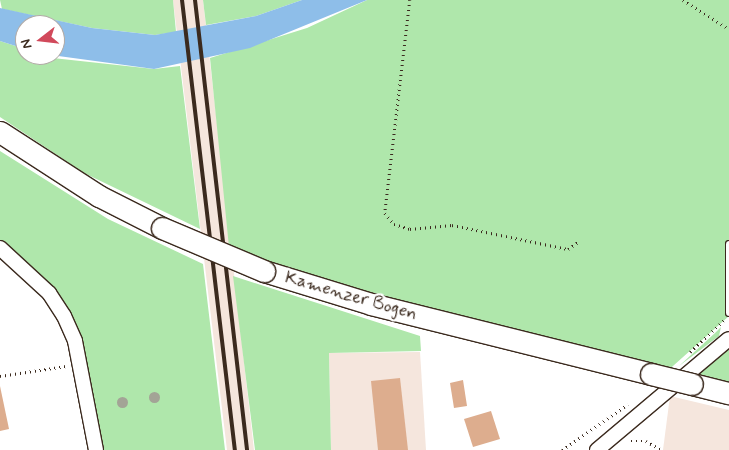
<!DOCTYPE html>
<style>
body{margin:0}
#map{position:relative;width:729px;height:450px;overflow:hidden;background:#fff;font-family:Mynerve,sans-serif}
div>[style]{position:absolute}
.built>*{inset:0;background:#f5e6dd}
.green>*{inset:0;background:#afe7ab}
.water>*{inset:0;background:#8ebee9}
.building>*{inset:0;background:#ddad8e}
.path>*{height:2.5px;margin-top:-1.25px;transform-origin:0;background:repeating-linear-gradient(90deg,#3b2a1e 0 1px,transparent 0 5px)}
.roads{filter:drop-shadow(1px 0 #3b2a1e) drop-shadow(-1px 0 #3b2a1e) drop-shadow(0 1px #3b2a1e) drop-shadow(0 -1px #3b2a1e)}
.service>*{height:7px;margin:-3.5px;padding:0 3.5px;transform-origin:3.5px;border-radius:3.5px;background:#fff}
.minor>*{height:14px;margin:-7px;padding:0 7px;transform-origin:7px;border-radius:7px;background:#fff}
.primary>*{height:21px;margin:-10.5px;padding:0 10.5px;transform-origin:10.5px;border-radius:10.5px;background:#fff}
.rail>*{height:4px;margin:-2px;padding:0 2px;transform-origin:2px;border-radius:2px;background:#3b2a1e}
.bridges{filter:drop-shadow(1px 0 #3b2a1e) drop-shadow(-1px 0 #3b2a1e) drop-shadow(0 1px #3b2a1e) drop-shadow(0 -1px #3b2a1e)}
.primary-bridge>*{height:21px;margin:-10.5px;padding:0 10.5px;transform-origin:10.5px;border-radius:10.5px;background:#fff}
.trees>*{width:11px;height:11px;margin:-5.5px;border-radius:50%;background:#a3a496}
span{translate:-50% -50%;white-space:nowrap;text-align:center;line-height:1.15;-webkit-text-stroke:4.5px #fff;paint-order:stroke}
.street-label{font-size:18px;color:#3b2a1e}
.north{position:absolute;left:15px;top:15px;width:50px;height:50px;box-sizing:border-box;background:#fff;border:1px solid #b1aaa5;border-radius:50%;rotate:254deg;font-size:14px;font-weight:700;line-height:20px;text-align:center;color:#3b2a1e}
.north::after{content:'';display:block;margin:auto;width:18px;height:22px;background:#d1495b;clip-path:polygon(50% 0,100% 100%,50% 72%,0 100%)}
</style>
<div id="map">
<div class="built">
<i style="clip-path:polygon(173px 0,203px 0,254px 450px,227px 450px)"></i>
<i style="clip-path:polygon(420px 352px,426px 450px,331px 450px,329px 353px)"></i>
<i style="clip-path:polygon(670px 396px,729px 410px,729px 450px,663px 450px)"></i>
</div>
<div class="green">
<i style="clip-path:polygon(0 0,173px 0,176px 32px,155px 35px,92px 28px,2px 9px)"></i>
<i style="clip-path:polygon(203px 0,302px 0,256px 16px,206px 25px)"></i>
<i style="clip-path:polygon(367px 0,729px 0,729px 316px,664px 374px,230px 257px,210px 58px,307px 28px)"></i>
<i style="clip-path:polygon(0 41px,25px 49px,25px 55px,154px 69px,180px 66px,200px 229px,84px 173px,0 117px)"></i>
<i style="clip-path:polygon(0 151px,108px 219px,203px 264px,225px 450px,90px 450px,70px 346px,58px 311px,0 245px)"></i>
<i style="clip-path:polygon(233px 276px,420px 336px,421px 351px,329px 353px,331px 450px,255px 450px)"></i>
<i style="clip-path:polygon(721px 327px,719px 336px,679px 366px,715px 333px)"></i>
<i style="clip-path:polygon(729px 340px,729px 382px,688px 373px)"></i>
</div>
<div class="water">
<i style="clip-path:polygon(302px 0,367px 0,250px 48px,154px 69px,51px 55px,55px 55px,55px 25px,25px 25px,25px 49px,0 41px,0 8px,92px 28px,155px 35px,256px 16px)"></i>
</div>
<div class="building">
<i style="clip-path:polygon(400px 378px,408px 450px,378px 450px,371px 381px)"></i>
<i style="clip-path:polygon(463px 380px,467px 406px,454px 408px,450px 383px)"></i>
<i style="clip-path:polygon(0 386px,9px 429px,0 431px)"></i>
<i style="clip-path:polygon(491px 411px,500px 439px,473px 447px,464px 419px)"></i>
</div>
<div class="path">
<i style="left:410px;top:0;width:214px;rotate:96.7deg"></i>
<i style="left:385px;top:213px;width:14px;rotate:51deg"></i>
<i style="left:394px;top:224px;width:17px;rotate:17deg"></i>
<i style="left:410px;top:229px;width:42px;rotate:-5.4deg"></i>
<i style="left:452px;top:225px;width:118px;rotate:11.7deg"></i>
<i style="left:568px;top:249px;width:12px;rotate:-35deg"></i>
<i style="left:683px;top:0;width:54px;rotate:32.2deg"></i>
<i style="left:690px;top:352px;width:47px;rotate:-43.3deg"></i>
<i style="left:0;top:376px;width:67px;rotate:-8.6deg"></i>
<i style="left:631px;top:441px;width:15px"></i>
<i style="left:646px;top:441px;width:18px;rotate:29deg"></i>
<i style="left:562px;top:450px;width:80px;rotate:-34.9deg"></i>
</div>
<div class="roads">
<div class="service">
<i style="left:729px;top:244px;width:68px;rotate:90deg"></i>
</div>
<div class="minor">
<i style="left:0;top:248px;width:67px;rotate:42.6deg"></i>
<i style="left:49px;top:293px;width:27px;rotate:57deg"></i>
<i style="left:64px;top:316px;width:27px;rotate:66deg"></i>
<i style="left:75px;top:341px;width:111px;rotate:79.1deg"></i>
<i style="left:597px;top:450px;width:172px;rotate:-40.1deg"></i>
</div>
<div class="primary">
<i style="left:0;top:132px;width:118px;rotate:32.9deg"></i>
<i style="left:99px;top:196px;width:71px;rotate:26.9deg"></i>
<i style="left:264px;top:271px;width:112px;rotate:17.1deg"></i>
<i style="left:371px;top:304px;width:289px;rotate:14deg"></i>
<i style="left:692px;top:384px;width:38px;rotate:14deg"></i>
</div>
</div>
<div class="rail">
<i style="left:182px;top:0;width:453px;rotate:83.3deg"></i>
<i style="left:195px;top:0;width:453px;rotate:83.4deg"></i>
</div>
<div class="bridges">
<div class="primary-bridge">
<i style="left:162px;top:228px;width:111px;rotate:22.9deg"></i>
<i style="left:651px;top:374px;width:42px;rotate:13.7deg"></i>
</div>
</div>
<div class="trees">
<i style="left:154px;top:397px"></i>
<i style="left:122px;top:402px"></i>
</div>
<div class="street-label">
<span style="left:351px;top:296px;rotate:16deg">Kamenzer Bogen</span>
</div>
<div class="north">N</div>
</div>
